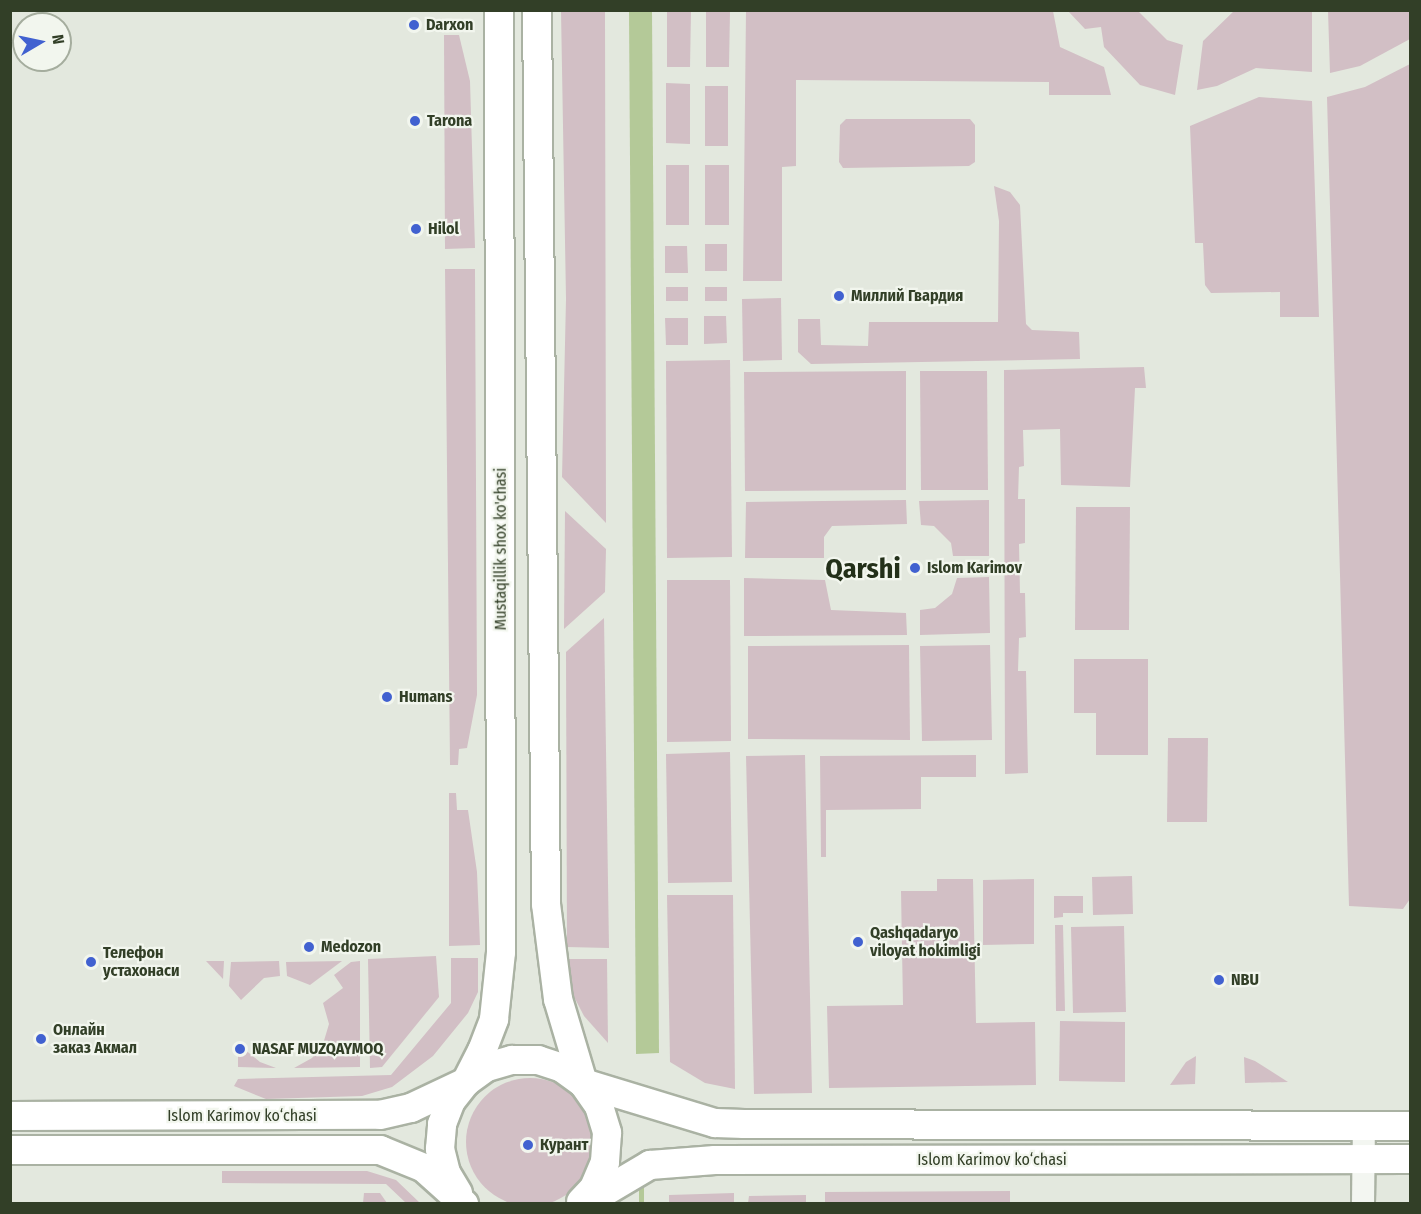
<!DOCTYPE html>
<meta charset="utf-8">
<style>
body{margin:0}
#map{position:relative;width:1421px;height:1214px;overflow:hidden;background:#e3e8de;font-family:"Fira Sans Condensed",sans-serif}
div>[style]{position:absolute}
.green>*{inset:0;background:#d2bfc5}
.round{border-radius:50%}
.water>*{inset:0;background:#b4c998}
.stream>*{height:5px;margin:-2.5px;padding:0 2.5px;transform-origin:2.5px;border-radius:2.5px;background:#b4c998}
.roads{filter:drop-shadow(2px 0 #aab2a3) drop-shadow(-2px 0 #aab2a3) drop-shadow(0 2px #aab2a3) drop-shadow(0 -2px #aab2a3)}
.minor>*{height:22px;margin:-11px;padding:0 11px;transform-origin:11px;border-radius:11px;background:#f3f6f1}
.major>*{height:28px;margin:-14px;padding:0 14px;transform-origin:14px;border-radius:14px;background:#fff}
.dots>*{width:16px;height:16px;translate:-50% -50%;box-sizing:border-box;border:3px solid #f2f6ee;border-radius:50%}
span{translate:-50% -50%;white-space:nowrap;text-align:center;line-height:1.15;-webkit-text-stroke:4.5px #f2f6ee;paint-order:stroke}
.poi-label{font-size:16px;color:#323f27;font-weight:700}
.left{translate:0 -50%;text-align:left}
.street-label{font-size:16px;color:#323f27}
.town-label{font-size:28px;color:#233019;font-weight:700}
.frame{position:absolute;inset:0;border:12px solid #323f27;pointer-events:none}
.north{position:absolute;left:12px;top:12px;width:60px;height:60px;box-sizing:border-box;background:#f2f6ee;border:2px solid #a5ad9e;border-radius:50%;rotate:81deg;font-size:16px;font-weight:700;line-height:24px;text-align:center;color:#323f27}
.north::after{content:'';display:block;margin:auto;width:21px;height:27px;background:#4161d0;clip-path:polygon(50% 0,100% 100%,50% 72%,0 100%)}
</style>
<div id="map">
<div class="green">
<i style="clip-path:polygon(1235px 10px,1312px 11px,1312px 72px,1256px 68px,1217px 86px,1197px 90px,1203px 41px)"></i>
<i style="clip-path:polygon(561px 11px,605px 11px,606px 523px,562px 477px,566px 299px)"></i>
<i style="clip-path:polygon(667px 11px,691px 11px,690px 67px,667px 67px)"></i>
<i style="clip-path:polygon(706px 11px,730px 11px,729px 67px,706px 67px)"></i>
<i style="clip-path:polygon(746px 11px,1053px 11px,1060px 47px,1104px 67px,1111px 95px,1049px 95px,1049px 82px,796px 80px,796px 166px,782px 167px,782px 281px,743px 281px)"></i>
<i style="clip-path:polygon(1068px 11px,1138px 11px,1167px 40px,1183px 45px,1175px 95px,1140px 85px,1104px 47px,1101px 27px,1085px 29px)"></i>
<i style="clip-path:polygon(1328px 11px,1410px 11px,1410px 39px,1360px 66px,1330px 73px)"></i>
<i style="clip-path:polygon(444px 35px,459px 35px,470px 81px,475px 248px,445px 249px)"></i>
<i style="clip-path:polygon(1410px 64px,1410px 899px,1403px 909px,1349px 906px,1327px 97px,1365px 87px)"></i>
<i style="clip-path:polygon(666px 83px,690px 84px,690px 144px,666px 143px)"></i>
<i style="clip-path:polygon(705px 86px,728px 86px,728px 146px,705px 146px)"></i>
<i style="clip-path:polygon(1259px 97px,1312px 101px,1319px 317px,1280px 317px,1280px 292px,1211px 293px,1205px 285px,1203px 243px,1195px 243px,1190px 126px)"></i>
<i style="clip-path:polygon(846px 119px,970px 119px,975px 125px,975px 162px,969px 166px,843px 168px,839px 162px,840px 125px)"></i>
<i style="clip-path:polygon(666px 165px,689px 165px,689px 225px,666px 225px)"></i>
<i style="clip-path:polygon(705px 165px,729px 165px,729px 225px,705px 225px)"></i>
<i style="clip-path:polygon(994px 186px,1010px 192px,1020px 205px,1026px 324px,1032px 330px,1079px 332px,1080px 359px,811px 364px,798px 352px,798px 319px,820px 319px,821px 345px,868px 346px,869px 322px,998px 322px,999px 221px)"></i>
<i style="clip-path:polygon(705px 244px,727px 244px,727px 271px,705px 271px)"></i>
<i style="clip-path:polygon(665px 246px,687px 246px,688px 273px,665px 273px)"></i>
<i style="clip-path:polygon(445px 269px,475px 269px,477px 695px,467px 748px,459px 749px,458px 765px,450px 765px)"></i>
<i style="clip-path:polygon(666px 287px,688px 287px,688px 301px,666px 301px)"></i>
<i style="clip-path:polygon(705px 287px,727px 287px,727px 301px,705px 301px)"></i>
<i style="clip-path:polygon(781px 298px,782px 360px,743px 361px,742px 299px)"></i>
<i style="clip-path:polygon(704px 316px,726px 316px,727px 343px,704px 344px)"></i>
<i style="clip-path:polygon(665px 318px,688px 318px,688px 345px,666px 345px)"></i>
<i style="clip-path:polygon(730px 360px,732px 557px,667px 558px,666px 361px)"></i>
<i style="clip-path:polygon(1144px 367px,1146px 388px,1135px 388px,1130px 487px,1061px 485px,1060px 429px,1023px 430px,1024px 466px,1019px 467px,1018px 499px,1025px 499px,1025px 543px,1019px 544px,1020px 593px,1025px 593px,1026px 637px,1019px 638px,1018px 671px,1026px 671px,1028px 773px,1005px 774px,1004px 370px)"></i>
<i style="clip-path:polygon(906px 371px,906px 490px,745px 491px,744px 372px)"></i>
<i style="clip-path:polygon(920px 371px,987px 371px,988px 490px,921px 490px)"></i>
<i style="clip-path:polygon(906px 500px,907px 524px,832px 526px,824px 537px,824px 558px,745px 558px,746px 502px)"></i>
<i style="clip-path:polygon(989px 500px,989px 556px,953px 556px,951px 543px,934px 526px,921px 525px,919px 501px)"></i>
<i style="clip-path:polygon(1076px 507px,1130px 507px,1129px 630px,1075px 630px)"></i>
<i style="clip-path:polygon(565px 511px,606px 549px,605px 592px,564px 629px)"></i>
<i style="clip-path:polygon(989px 577px,990px 633px,920px 635px,920px 610px,935px 608px,952px 594px,957px 578px)"></i>
<i style="clip-path:polygon(744px 578px,825px 580px,831px 610px,906px 613px,907px 635px,744px 636px)"></i>
<i style="clip-path:polygon(667px 580px,730px 580px,731px 741px,667px 742px)"></i>
<i style="clip-path:polygon(604px 618px,609px 948px,567px 947px,566px 652px)"></i>
<i style="clip-path:polygon(909px 645px,910px 740px,748px 739px,748px 646px)"></i>
<i style="clip-path:polygon(990px 645px,992px 740px,922px 741px,920px 646px)"></i>
<i style="clip-path:polygon(1074px 659px,1148px 659px,1148px 755px,1096px 755px,1096px 713px,1074px 713px)"></i>
<i style="clip-path:polygon(1168px 738px,1208px 738px,1207px 822px,1167px 822px)"></i>
<i style="clip-path:polygon(730px 752px,732px 882px,668px 883px,666px 754px)"></i>
<i style="clip-path:polygon(805px 755px,812px 1093px,754px 1094px,746px 756px)"></i>
<i style="clip-path:polygon(976px 755px,976px 777px,921px 777px,921px 809px,826px 810px,826px 857px,821px 857px,820px 756px)"></i>
<i style="clip-path:polygon(449px 793px,456px 793px,457px 810px,468px 810px,477px 872px,480px 945px,449px 946px)"></i>
<i style="clip-path:polygon(1132px 876px,1133px 914px,1093px 915px,1092px 877px)"></i>
<i style="clip-path:polygon(937px 879px,973px 879px,976px 1023px,1035px 1022px,1036px 1085px,829px 1088px,827px 1006px,903px 1005px,901px 891px,937px 891px)"></i>
<i style="clip-path:polygon(1034px 879px,1034px 944px,983px 945px,983px 880px)"></i>
<i style="clip-path:polygon(667px 895px,733px 895px,735px 1089px,705px 1083px,670px 1062px)"></i>
<i style="clip-path:polygon(1054px 896px,1083px 896px,1083px 913px,1063px 913px,1063px 917px,1054px 918px)"></i>
<i style="clip-path:polygon(1055px 925px,1063px 925px,1065px 1011px,1056px 1011px)"></i>
<i style="clip-path:polygon(1124px 926px,1126px 1012px,1073px 1013px,1071px 927px)"></i>
<i style="clip-path:polygon(436px 956px,439px 997px,382px 1067px,370px 1068px,368px 959px)"></i>
<i style="clip-path:polygon(451px 958px,478px 958px,478px 992px,468px 1013px,433px 1056px,392px 1087px,362px 1096px,266px 1099px,234px 1086px,238px 1079px,391px 1075px,451px 1003px)"></i>
<i style="clip-path:polygon(567px 959px,607px 959px,608px 1043px,584px 1016px,569px 987px)"></i>
<i style="clip-path:polygon(206px 961px,224px 961px,223px 979px)"></i>
<i style="clip-path:polygon(279px 961px,280px 976px,264px 978px,241px 1000px,229px 986px,231px 962px)"></i>
<i style="clip-path:polygon(342px 961px,310px 985px,287px 976px,286px 962px)"></i>
<i style="clip-path:polygon(360px 961px,360px 1067px,294px 1068px,312px 1058px,323px 1044px,329px 1024px,323px 1003px,343px 988px,334px 975px,351px 962px)"></i>
<i style="clip-path:polygon(1060px 1021px,1125px 1022px,1125px 1082px,1059px 1081px)"></i>
<i style="clip-path:polygon(238px 1044px,260px 1062px,276px 1068px,238px 1067px)"></i>
<i style="clip-path:polygon(1196px 1056px,1195px 1084px,1170px 1085px,1186px 1062px)"></i>
<i style="clip-path:polygon(1244px 1057px,1255px 1061px,1288px 1082px,1245px 1083px)"></i>
<i class="round" style="left:466px;top:1078px;width:128px;height:128px"></i>
<i style="clip-path:polygon(222px 1171px,367px 1171px,396px 1180px,420px 1203px,406px 1203px,386px 1184px,222px 1183px)"></i>
<i style="clip-path:polygon(1010px 1191px,1010px 1203px,825px 1203px,825px 1192px)"></i>
<i style="clip-path:polygon(364px 1193px,380px 1193px,387px 1203px,363px 1203px)"></i>
<i style="clip-path:polygon(734px 1193px,734px 1203px,669px 1203px,669px 1195px)"></i>
<i style="clip-path:polygon(806px 1195px,806px 1203px,748px 1203px,749px 1196px)"></i>
</div>
<div class="water">
<i style="clip-path:polygon(629px 11px,652px 11px,659px 1053px,636px 1054px)"></i>
</div>
<div class="stream">
<i style="left:641px;top:1187px;width:17px;rotate:90deg"></i>
</div>
<div class="roads">
<div class="minor">
<i style="left:1363px;top:1204px;width:78px;rotate:-89.3deg"></i>
</div>
<div class="major">
<i style="left:537px;top:10px;width:894px;rotate:89.42deg"></i>
<i style="left:546px;top:904px;width:96px;rotate:82.8deg"></i>
<i style="left:558px;top:999px;width:88px;rotate:73.4deg"></i>
<i style="left:583px;top:1083px;width:138px;rotate:16.9deg"></i>
<i style="left:715px;top:1123px;width:29px;rotate:2deg"></i>
<i style="left:744px;top:1124px;width:666px;rotate:0.17deg"></i>
<i style="left:10px;top:1116px;width:370px;rotate:-0.2deg"></i>
<i style="left:380px;top:1115px;width:32px;rotate:-13deg"></i>
<i style="left:411px;top:1108px;width:61px;rotate:-25.3deg"></i>
<i style="left:466px;top:1082px;width:35px;rotate:-63deg"></i>
<i style="left:482px;top:1051px;width:34px;rotate:-69deg"></i>
<i style="left:494px;top:1019px;width:67px;rotate:-84deg"></i>
<i style="left:501px;top:952px;width:942px;rotate:-90.12deg"></i>
<i style="left:10px;top:1150px;width:370px"></i>
<i style="left:380px;top:1150px;width:48px;rotate:22.2deg"></i>
<i style="left:424px;top:1168px;width:54px;rotate:42deg"></i>
<i style="left:458px;top:1193px;width:23px;rotate:-121deg"></i>
<i style="left:446px;top:1173px;width:25px;rotate:-104deg"></i>
<i style="left:440px;top:1149px;width:25px;rotate:-85deg"></i>
<i style="left:442px;top:1124px;width:25px;rotate:-69deg"></i>
<i style="left:451px;top:1101px;width:24px;rotate:-52deg"></i>
<i style="left:466px;top:1082px;width:26px;rotate:-36deg"></i>
<i style="left:487px;top:1067px;width:26px;rotate:-16deg"></i>
<i style="left:512px;top:1060px;width:26px"></i>
<i style="left:538px;top:1060px;width:25px;rotate:18deg"></i>
<i style="left:562px;top:1068px;width:26px;rotate:36deg"></i>
<i style="left:583px;top:1083px;width:28px;rotate:55deg"></i>
<i style="left:599px;top:1106px;width:28px;rotate:73deg"></i>
<i style="left:607px;top:1133px;width:29px;rotate:94deg"></i>
<i style="left:605px;top:1162px;width:28px;rotate:113deg"></i>
<i style="left:594px;top:1188px;width:19px;rotate:133deg"></i>
<i style="left:584px;top:1204px;width:77px;rotate:-30.6deg"></i>
<i style="left:650px;top:1165px;width:65px;rotate:-4.4deg"></i>
<i style="left:715px;top:1160px;width:695px;rotate:-0.08deg"></i>
</div>
</div>
<div class="dots">
<i style="left:414px;top:25px;background:#4161d0"></i>
<i style="left:415px;top:121px;background:#4161d0"></i>
<i style="left:416px;top:229px;background:#4161d0"></i>
<i style="left:839px;top:296px;background:#4161d0"></i>
<i style="left:915px;top:568px;background:#4161d0"></i>
<i style="left:387px;top:697px;background:#4161d0"></i>
<i style="left:858px;top:942px;background:#4161d0"></i>
<i style="left:309px;top:947px;background:#4161d0"></i>
<i style="left:91px;top:962px;background:#4161d0"></i>
<i style="left:1219px;top:980px;background:#4161d0"></i>
<i style="left:41px;top:1039px;background:#4161d0"></i>
<i style="left:240px;top:1049px;background:#4161d0"></i>
<i style="left:528px;top:1145px;background:#4161d0"></i>
</div>
<div class="poi-label">
<span class="left" style="left:426px;top:25px">Darxon</span>
<span class="left" style="left:427px;top:121px">Tarona</span>
<span class="left" style="left:428px;top:229px">Hilol</span>
<span class="left" style="left:851px;top:296px">Миллий Гвардия</span>
<span class="left" style="left:927px;top:568px">Islom Karimov</span>
<span class="left" style="left:399px;top:697px">Humans</span>
<span class="left" style="left:870px;top:942px">Qashqadaryo<br>viloyat hokimligi</span>
<span class="left" style="left:321px;top:947px">Medozon</span>
<span class="left" style="left:103px;top:962px">Телефон<br>устахонаси</span>
<span class="left" style="left:1231px;top:980px">NBU</span>
<span class="left" style="left:53px;top:1039px">Онлайн<br>заказ Акмал</span>
<span class="left" style="left:252px;top:1049px">NASAF MUZQAYMOQ</span>
<span class="left" style="left:540px;top:1145px">Курант</span>
</div>
<div class="street-label">
<span style="left:501px;top:549px;rotate:-90deg">Mustaqillik shox ko'chasi</span>
<span style="left:242px;top:1116px">Islom Karimov ko‘chasi</span>
<span style="left:992px;top:1160px">Islom Karimov ko‘chasi</span>
</div>
<div class="town-label">
<span style="left:863px;top:569px">Qarshi</span>
</div>
<div class="frame"></div>
<div class="north">N</div>
</div>
